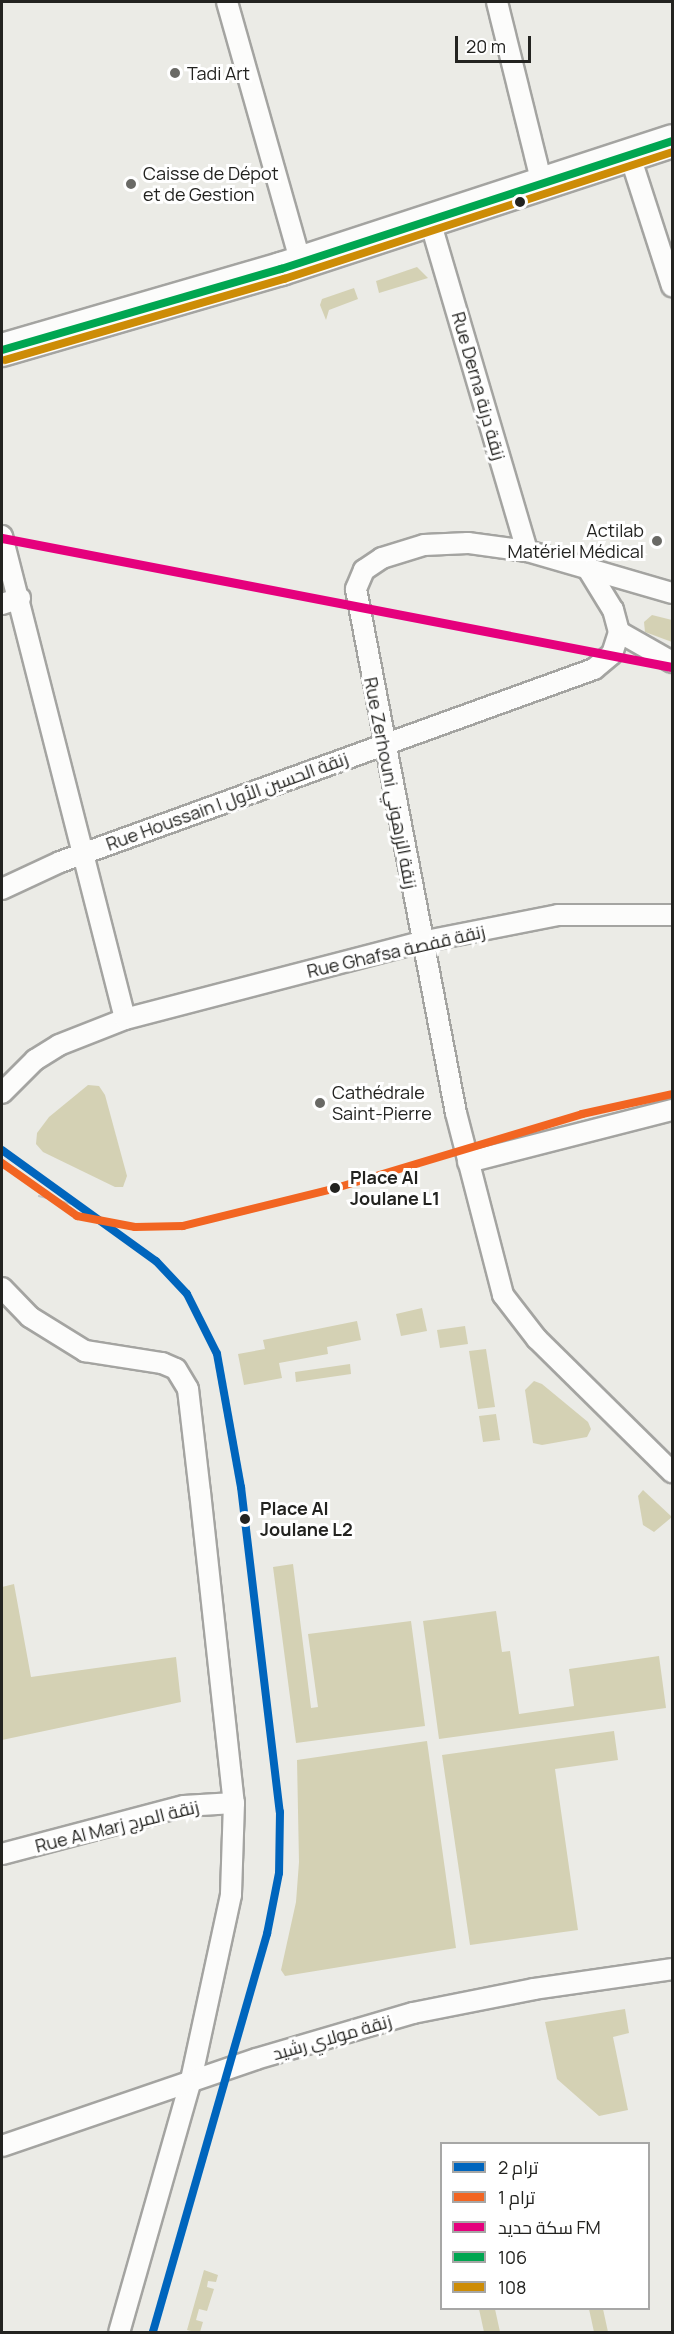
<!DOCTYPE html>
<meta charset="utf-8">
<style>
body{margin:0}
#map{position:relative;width:674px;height:2334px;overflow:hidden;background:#ebebe6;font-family:Manrope,Cairo,sans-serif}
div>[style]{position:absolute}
.green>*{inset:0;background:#d4d1b4}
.roads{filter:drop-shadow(2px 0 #a4a4a1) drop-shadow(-2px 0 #a4a4a1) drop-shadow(0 2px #a4a4a1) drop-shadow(0 -2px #a4a4a1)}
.street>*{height:20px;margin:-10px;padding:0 10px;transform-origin:10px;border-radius:10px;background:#fcfcfb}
.primary>*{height:32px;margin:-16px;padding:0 16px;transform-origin:16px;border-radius:16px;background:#fcfcfb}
.tram>*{height:1.5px;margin:-0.75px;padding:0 0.75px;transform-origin:0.75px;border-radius:0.75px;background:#c5c5c4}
.bus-1>*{height:8px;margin:-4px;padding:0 4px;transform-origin:4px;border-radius:4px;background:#00a651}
.bus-2>*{height:8px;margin:-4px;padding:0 4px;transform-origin:4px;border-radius:4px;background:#cd8c06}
.rail-1>*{height:9px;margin:-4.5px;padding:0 4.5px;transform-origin:4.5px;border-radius:4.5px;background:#e5007d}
.tram-1>*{height:8px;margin:-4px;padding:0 4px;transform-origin:4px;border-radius:4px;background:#0065bd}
.tram-2>*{height:8px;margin:-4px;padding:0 4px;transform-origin:4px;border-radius:4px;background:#f26522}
.dots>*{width:16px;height:16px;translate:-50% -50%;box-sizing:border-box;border:3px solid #fff;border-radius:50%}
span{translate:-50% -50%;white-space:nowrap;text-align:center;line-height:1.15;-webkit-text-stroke:6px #fff;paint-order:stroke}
.poi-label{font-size:18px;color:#232320}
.left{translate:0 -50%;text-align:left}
.right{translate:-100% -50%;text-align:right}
.street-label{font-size:18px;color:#232320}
.stop-label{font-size:18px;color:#232320;font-weight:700}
.frame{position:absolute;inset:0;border:3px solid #232320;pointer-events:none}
.legend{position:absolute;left:440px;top:2142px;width:210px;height:168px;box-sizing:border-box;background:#fff;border:2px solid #a7a7a6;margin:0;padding:8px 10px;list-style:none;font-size:18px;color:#232320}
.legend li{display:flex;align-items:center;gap:12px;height:30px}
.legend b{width:30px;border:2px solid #a7a7a6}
.scale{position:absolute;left:455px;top:36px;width:76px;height:27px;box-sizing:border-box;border:3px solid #232320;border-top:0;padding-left:8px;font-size:18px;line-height:21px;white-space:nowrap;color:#232320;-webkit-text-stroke:4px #fff;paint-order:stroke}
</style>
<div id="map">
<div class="green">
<i style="clip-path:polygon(417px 267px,428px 278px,379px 293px,376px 281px)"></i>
<i style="clip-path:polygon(354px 288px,358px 299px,329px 310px,326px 320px,320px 305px,322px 299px)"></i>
<i style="clip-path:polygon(652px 615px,672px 620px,672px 642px,645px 632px,644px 622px)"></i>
<i style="clip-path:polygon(88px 1085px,99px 1086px,105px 1095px,127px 1176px,123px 1187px,115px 1187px,43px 1152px,36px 1144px,37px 1133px,49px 1117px)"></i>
<i style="clip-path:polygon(422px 1308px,427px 1331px,401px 1336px,396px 1314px)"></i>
<i style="clip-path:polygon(357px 1321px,361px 1340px,327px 1347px,328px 1354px,279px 1363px,282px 1378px,244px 1385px,238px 1354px,265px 1349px,263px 1340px)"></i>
<i style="clip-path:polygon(465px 1326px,468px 1344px,440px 1348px,437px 1330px)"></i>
<i style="clip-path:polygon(486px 1349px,495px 1407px,478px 1409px,469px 1351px)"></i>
<i style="clip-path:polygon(350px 1364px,351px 1374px,296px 1382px,295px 1372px)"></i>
<i style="clip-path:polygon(534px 1381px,542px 1384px,588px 1422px,591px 1429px,587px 1437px,542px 1445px,533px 1443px,525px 1390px)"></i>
<i style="clip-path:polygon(496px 1414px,500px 1440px,483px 1442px,479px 1416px)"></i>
<i style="clip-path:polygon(643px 1490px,672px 1517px,654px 1532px,643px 1525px,638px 1496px)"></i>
<i style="clip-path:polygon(293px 1564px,311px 1708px,318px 1707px,308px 1634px,411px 1621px,425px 1726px,296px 1743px,273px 1567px)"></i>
<i style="clip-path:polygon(14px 1584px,31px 1677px,176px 1657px,181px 1702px,2px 1740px,2px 1587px)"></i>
<i style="clip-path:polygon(496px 1611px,502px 1652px,510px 1651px,519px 1714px,574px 1706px,569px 1669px,659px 1656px,666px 1708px,439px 1739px,423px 1621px)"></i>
<i style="clip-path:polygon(614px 1731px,618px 1760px,555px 1769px,578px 1930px,470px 1945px,442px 1755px)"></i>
<i style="clip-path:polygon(427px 1741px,456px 1948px,285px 1976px,281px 1970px,296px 1902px,299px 1862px,297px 1760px)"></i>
<i style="clip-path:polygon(625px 2009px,629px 2033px,613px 2037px,628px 2110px,599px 2116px,557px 2079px,545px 2022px)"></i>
<i style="clip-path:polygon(204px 2270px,218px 2275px,216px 2282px,208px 2281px,207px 2287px,214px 2289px,207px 2311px,199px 2309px,196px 2320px,203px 2322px,200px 2332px,195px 2332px,187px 2330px)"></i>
<i style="clip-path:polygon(479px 2309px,495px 2309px,500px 2332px,484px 2332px)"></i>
<i style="clip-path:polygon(589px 2309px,603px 2309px,608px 2332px,594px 2332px)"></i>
</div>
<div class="roads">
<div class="street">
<i style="left:227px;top:2px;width:271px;rotate:74.2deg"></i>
<i style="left:497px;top:2px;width:187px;rotate:76.1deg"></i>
<i style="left:630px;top:156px;width:137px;rotate:72.1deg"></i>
<i style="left:430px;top:221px;width:344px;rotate:73.6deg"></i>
<i style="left:2px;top:536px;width:498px;rotate:75.7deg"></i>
<i style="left:672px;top:593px;width:151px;rotate:-163.8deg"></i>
<i style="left:527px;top:551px;width:60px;rotate:-172.3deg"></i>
<i style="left:468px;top:543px;width:44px;rotate:177.4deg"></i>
<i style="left:424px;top:545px;width:44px;rotate:162.8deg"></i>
<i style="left:382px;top:558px;width:22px;rotate:146deg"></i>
<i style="left:364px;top:570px;width:21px;rotate:113deg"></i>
<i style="left:356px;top:589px;width:533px;rotate:79.2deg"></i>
<i style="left:456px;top:1113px;width:188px;rotate:75.5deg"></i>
<i style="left:503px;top:1295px;width:56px;rotate:52.3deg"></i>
<i style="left:537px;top:1339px;width:190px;rotate:44.6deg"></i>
<i style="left:2px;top:604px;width:19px;rotate:-18deg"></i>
<i style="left:619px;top:632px;width:61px;rotate:29.5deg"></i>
<i style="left:2px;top:889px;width:64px;rotate:-25deg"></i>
<i style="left:60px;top:862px;width:568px;rotate:-19.87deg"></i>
<i style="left:594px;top:669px;width:23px;rotate:-40deg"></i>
<i style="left:612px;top:654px;width:23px;rotate:-72deg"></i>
<i style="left:619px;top:632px;width:23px;rotate:-105deg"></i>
<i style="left:613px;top:610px;width:52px;rotate:-121.5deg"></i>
<i style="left:2px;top:1093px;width:47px;rotate:-45deg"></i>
<i style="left:35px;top:1060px;width:28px;rotate:-32deg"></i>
<i style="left:59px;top:1045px;width:71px;rotate:-21.5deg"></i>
<i style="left:125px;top:1019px;width:306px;rotate:-14.6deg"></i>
<i style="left:421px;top:942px;width:140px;rotate:-11.1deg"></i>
<i style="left:558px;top:915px;width:114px"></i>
<i style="left:468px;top:1162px;width:211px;rotate:-14.3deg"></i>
<i style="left:2px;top:1288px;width:40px;rotate:46deg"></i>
<i style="left:30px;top:1317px;width:65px;rotate:31.7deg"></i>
<i style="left:85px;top:1351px;width:78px;rotate:8.9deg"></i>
<i style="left:162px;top:1363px;width:15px;rotate:23deg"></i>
<i style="left:176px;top:1369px;width:23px;rotate:59deg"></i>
<i style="left:188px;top:1389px;width:104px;rotate:83.4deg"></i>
<i style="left:200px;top:1492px;width:313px;rotate:83.8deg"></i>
<i style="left:234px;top:1803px;width:92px;rotate:91.9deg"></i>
<i style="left:231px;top:1895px;width:189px;rotate:102.2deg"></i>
<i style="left:191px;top:2080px;width:262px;rotate:105.9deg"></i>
<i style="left:2px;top:1854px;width:188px;rotate:-14.8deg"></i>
<i style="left:184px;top:1806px;width:50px;rotate:-3.4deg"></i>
<i style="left:2px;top:2146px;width:268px;rotate:-18.9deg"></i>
<i style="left:256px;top:2059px;width:164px;rotate:-16.3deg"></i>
<i style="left:413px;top:2013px;width:123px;rotate:-11.2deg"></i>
<i style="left:534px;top:1989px;width:139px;rotate:-8.2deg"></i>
</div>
<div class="primary">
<i style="left:2px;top:350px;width:291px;rotate:-16.2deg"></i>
<i style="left:281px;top:269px;width:411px;rotate:-18.1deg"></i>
</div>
</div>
<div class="tram">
<i style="left:39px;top:1196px;width:42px;rotate:13.7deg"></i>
</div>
<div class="bus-1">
<i style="left:2px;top:350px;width:291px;rotate:-16.2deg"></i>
<i style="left:281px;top:269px;width:411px;rotate:-18.1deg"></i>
</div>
<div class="bus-2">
<i style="left:5px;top:360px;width:291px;rotate:-16.2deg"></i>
<i style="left:284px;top:279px;width:408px;rotate:-18.1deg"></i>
</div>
<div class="rail-1">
<i style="left:2px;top:538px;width:682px;rotate:10.9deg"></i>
</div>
<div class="tram-1">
<i style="left:2px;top:1150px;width:190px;rotate:35.8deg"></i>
<i style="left:156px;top:1261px;width:45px;rotate:46.8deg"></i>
<i style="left:187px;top:1294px;width:67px;rotate:63.4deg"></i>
<i style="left:217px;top:1354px;width:135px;rotate:79.8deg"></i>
<i style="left:241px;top:1487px;width:327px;rotate:83.2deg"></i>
<i style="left:280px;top:1812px;width:61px;rotate:90.9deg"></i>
<i style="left:279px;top:1873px;width:62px;rotate:101.1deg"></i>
<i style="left:267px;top:1934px;width:414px;rotate:106deg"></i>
</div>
<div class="tram-2">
<i style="left:2px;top:1163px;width:92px;rotate:35.2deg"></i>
<i style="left:77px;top:1216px;width:59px;rotate:10.7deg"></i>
<i style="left:135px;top:1227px;width:48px;rotate:-1.2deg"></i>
<i style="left:183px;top:1226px;width:158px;rotate:-13.9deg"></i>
<i style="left:336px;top:1188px;width:257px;rotate:-16.7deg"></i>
<i style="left:582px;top:1114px;width:92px;rotate:-12.5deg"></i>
</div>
<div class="dots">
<i style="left:175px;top:73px;background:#696965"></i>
<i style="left:131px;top:184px;background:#696965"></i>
<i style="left:520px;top:202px;background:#232320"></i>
<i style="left:657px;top:541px;background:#696965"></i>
<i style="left:320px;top:1103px;background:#696965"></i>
<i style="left:335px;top:1188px;background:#232320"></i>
<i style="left:245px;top:1519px;background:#232320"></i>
</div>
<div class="poi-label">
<span class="left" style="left:187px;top:73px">Tadi Art</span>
<span class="left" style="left:143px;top:184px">Caisse de Dépot<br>et de Gestion</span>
<span class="right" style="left:644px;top:541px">Actilab<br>Matériel Médical</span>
<span class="left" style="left:332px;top:1103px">Cathédrale<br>Saint-Pierre</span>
</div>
<div class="street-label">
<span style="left:479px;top:386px;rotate:74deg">Rue Derna زنقة درنة</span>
<span style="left:391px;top:783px;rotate:79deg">Rue Zerhouni زنقة الزرهوني</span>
<span style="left:227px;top:801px;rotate:-20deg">Rue Houssain I زنقة الحسين الأول</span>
<span style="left:396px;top:951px;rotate:-13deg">Rue Ghafsa زنقة قفصة</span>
<span style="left:117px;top:1826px;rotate:-14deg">Rue Al Marj زنقة المرج</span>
<span style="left:332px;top:2037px;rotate:-16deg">زنقة مولاي رشيد</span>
</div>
<div class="stop-label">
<span class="left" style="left:350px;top:1188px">Place Al<br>Joulane L1</span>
<span class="left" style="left:260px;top:1519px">Place Al<br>Joulane L2</span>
</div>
<div class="frame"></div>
<ul class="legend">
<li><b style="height:8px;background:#0065bd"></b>ترام 2</li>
<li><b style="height:8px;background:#f26522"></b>ترام 1</li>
<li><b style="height:8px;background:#e5007d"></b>سكة حديد FM</li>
<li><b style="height:8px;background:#00a651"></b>106</li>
<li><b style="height:8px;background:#cd8c06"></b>108</li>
</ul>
<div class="scale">20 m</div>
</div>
